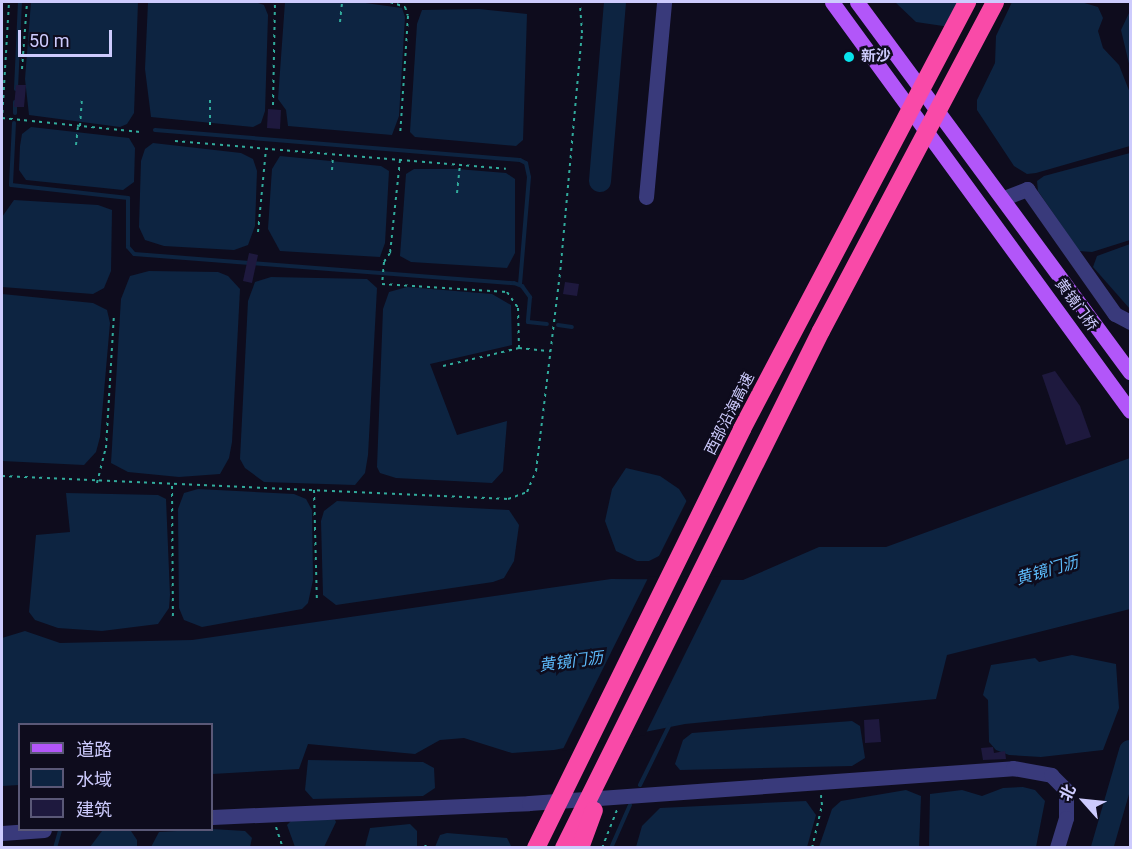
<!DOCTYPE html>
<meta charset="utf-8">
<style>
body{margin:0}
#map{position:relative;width:1132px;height:849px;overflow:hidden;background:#0e0c1d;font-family:Roboto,"Noto Sans SC",sans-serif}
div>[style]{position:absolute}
.water>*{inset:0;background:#0d2441}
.pier>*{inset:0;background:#0e0c1d}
.stream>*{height:4px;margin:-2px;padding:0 2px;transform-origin:2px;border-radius:2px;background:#0d2441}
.river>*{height:22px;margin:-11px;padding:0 11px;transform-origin:11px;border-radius:11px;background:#0d2441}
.building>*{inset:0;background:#1e193e}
.path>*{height:2px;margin-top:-1px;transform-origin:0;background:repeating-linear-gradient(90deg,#31ab9c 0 3px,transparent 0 7.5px)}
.minor>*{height:15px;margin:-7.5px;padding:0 7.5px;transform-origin:7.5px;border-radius:7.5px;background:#393a7b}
.primary>*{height:15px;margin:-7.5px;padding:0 7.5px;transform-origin:7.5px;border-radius:7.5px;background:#b256f9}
.motorway-bridge>*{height:18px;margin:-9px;padding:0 9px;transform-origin:9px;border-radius:9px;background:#f94aa8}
.dots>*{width:16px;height:16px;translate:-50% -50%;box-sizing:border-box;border:3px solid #0e0c1d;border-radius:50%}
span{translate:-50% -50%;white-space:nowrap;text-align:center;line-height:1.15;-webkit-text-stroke:5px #0e0c1d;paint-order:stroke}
.poi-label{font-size:15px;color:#cdcbfd;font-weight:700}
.left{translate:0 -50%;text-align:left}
.street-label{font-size:15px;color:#cdcbfd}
.water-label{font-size:16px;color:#5cbafa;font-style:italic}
.frame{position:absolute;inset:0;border:3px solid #cdcbfd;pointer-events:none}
.legend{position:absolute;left:18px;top:723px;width:195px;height:108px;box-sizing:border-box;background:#0e0c1d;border:2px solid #5a5877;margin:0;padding:8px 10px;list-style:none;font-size:18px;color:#cdcbfd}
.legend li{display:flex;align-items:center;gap:12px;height:30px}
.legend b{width:30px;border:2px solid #5a5877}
.north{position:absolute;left:1054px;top:771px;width:60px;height:60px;-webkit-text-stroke:4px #0e0c1d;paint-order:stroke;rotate:297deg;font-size:16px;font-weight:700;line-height:24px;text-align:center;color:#cdcbfd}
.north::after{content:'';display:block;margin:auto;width:21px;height:27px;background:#cdcbfd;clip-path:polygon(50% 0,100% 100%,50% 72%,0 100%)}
.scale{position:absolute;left:18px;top:30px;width:94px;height:27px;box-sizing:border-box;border:3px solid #cdcbfd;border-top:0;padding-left:8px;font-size:18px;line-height:21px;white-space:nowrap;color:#cdcbfd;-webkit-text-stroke:4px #0e0c1d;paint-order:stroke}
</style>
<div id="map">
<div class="water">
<i style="clip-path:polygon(31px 2px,138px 2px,134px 113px,127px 124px,120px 127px,29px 115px,25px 79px)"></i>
<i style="clip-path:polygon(148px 2px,255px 2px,264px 5px,268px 15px,265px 111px,261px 123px,253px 127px,151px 117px,145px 69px)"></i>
<i style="clip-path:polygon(285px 2px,358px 2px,402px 8px,405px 17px,399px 116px,392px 135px,288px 126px,286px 110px,278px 99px)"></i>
<i style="clip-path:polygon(895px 2px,963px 2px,950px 27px,916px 22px)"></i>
<i style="clip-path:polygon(1012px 2px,1081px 2px,1098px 7px,1103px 18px,1098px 31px,1103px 48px,1119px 65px,1130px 93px,1130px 146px,1036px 173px,1027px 174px,1014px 166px,977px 110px,977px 100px,995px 63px,996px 36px)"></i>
<i style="clip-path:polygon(479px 9px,527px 14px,523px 140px,516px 146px,415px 137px,410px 132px,417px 24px,422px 10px)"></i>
<i style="clip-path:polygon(1130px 11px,1130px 10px,1130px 68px,1121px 30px)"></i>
<i style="clip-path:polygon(31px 127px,129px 138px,135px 148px,134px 182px,123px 190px,26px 180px,19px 170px,20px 146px,22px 134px)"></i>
<i style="clip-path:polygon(153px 143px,241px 153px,253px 159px,257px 171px,255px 226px,248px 245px,234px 250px,164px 246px,145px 240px,139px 227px,141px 161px,145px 149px)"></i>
<i style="clip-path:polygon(1130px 153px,1130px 240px,1092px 252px,1079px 251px,1038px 191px,1037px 181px,1044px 176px)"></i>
<i style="clip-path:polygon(280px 156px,381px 166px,389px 171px,385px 243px,380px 257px,280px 251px,268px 229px,272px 169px)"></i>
<i style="clip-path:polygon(457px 169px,506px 173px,515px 179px,515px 253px,507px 268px,411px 262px,400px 256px,406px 174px,414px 169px)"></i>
<i style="clip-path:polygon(14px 200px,98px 205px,112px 210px,111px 271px,104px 288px,93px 294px,2px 287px,2px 217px)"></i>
<i style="clip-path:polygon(1130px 244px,1130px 309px,1093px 267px,1097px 256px)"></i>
<i style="clip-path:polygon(149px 271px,218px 272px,228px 276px,240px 289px,232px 442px,229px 458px,220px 474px,179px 477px,128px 472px,111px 463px,121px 299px,130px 276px)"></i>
<i style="clip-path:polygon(271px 277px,367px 279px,377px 288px,368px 455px,365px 473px,355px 485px,264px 482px,245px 468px,240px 459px,248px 301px,255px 282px)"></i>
<i style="clip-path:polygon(407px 287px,492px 294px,511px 305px,512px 345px,430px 364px,457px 435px,507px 421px,503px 471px,492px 483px,396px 478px,380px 473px,377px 467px,383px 309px,389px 292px)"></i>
<i style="clip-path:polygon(2px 294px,93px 303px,107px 310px,110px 323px,100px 437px,96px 452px,84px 465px,2px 461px)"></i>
<i style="clip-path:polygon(1130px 458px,1130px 609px,947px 655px,936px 699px,685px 724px,554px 750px,512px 753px,464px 738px,440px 740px,415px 754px,308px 744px,299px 769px,212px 774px,212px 724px,20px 724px,19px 785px,2px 786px,2px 638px,25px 631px,60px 643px,192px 640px,611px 579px,743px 580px,819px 547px,886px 547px)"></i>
<i style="clip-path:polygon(626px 468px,660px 476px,679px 489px,689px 505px,663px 554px,649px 561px,637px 561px,616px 551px,605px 521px,612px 489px)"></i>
<i style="clip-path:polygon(198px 489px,294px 494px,306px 499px,312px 510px,313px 580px,308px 603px,302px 609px,202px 627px,184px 620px,179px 608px,178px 509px,184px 493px)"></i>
<i style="clip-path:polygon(66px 493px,158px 495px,166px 499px,170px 595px,169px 608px,158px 624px,102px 631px,58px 628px,35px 620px,29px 612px,36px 535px,70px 532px)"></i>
<i style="clip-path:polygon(337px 501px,509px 510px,519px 525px,514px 561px,504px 578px,493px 582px,336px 605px,323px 595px,321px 521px,324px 511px)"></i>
<i style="clip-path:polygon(1072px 655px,1116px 664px,1119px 708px,1103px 750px,1041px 757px,1009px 755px,996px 750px,989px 742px,988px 700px,983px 695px,991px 665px,1035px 658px,1039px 662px)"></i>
<i style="clip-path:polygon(852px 721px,860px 726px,865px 758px,852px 766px,680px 770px,675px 764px,683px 740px,692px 733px)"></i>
<i style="clip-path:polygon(308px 760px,423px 762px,434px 768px,435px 788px,423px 796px,313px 799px,305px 790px)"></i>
<i style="clip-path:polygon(1023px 787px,1035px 790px,1045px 801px,1036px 847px,929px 847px,930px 794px,962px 790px,982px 796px,1003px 788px)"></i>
<i style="clip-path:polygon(906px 790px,921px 796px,919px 847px,819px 847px,832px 809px,841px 801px)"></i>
<i style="clip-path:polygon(806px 801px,816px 815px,807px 847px,636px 847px,642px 826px,660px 808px)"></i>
<i style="clip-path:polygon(292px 820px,335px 820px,336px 822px,324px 847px,295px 847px,287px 825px)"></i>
<i style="clip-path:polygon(410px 824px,417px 831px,417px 847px,365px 847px,370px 828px)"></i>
<i style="clip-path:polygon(212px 829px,245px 831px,252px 838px,250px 847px,151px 847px,159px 832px)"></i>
<i style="clip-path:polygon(120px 830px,131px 831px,137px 840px,137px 847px,90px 847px,102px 831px)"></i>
<i style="clip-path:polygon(447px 833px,507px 838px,511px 846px,435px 847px,440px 835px)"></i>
</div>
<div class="pier">
<i style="clip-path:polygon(688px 498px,692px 506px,665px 556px,657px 560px)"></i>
<i style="clip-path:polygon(649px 576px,723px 577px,645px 735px,562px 751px)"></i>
</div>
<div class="stream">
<i style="left:16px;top:89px;width:87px;rotate:-87.4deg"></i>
<i style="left:15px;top:113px;width:11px;rotate:-90deg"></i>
<i style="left:14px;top:123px;width:62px;rotate:92.8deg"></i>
<i style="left:11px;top:185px;width:118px;rotate:6.3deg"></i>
<i style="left:128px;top:198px;width:49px;rotate:90deg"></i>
<i style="left:128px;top:247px;width:9px;rotate:49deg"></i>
<i style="left:134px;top:254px;width:381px;rotate:4.4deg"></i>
<i style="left:514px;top:283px;width:9px;rotate:21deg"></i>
<i style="left:522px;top:286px;width:14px;rotate:54deg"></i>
<i style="left:530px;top:297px;width:25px;rotate:95deg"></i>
<i style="left:528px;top:322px;width:19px;rotate:6deg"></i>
<i style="left:155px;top:130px;width:366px;rotate:4.7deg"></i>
<i style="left:520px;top:160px;width:7px;rotate:27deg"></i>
<i style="left:526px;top:163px;width:14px;rotate:78deg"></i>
<i style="left:529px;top:177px;width:108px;rotate:94.8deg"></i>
<i style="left:558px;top:325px;width:14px;rotate:8deg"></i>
<i style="left:640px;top:785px;width:68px;rotate:-63.8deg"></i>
<i style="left:55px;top:848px;width:19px;rotate:-74deg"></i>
<i style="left:611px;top:848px;width:47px;rotate:-66.2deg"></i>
</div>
<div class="river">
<i style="left:600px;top:181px;width:180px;rotate:-85.2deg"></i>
<i style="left:1102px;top:848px;width:101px;rotate:-73.9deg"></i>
</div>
<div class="building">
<i style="clip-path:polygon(16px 85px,26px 85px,24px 107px,14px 107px)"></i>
<i style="clip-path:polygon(268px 109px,281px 110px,280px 129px,267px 128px)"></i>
<i style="clip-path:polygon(249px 253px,258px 255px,252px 283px,243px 281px)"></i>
<i style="clip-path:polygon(565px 282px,579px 284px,577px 296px,563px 294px)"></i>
<i style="clip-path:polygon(1055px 371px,1080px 406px,1091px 437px,1066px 445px,1042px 375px)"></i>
<i style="clip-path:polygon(879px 719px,881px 742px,865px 743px,864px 720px)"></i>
<i style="clip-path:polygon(993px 747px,994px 753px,1005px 751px,1006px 759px,983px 760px,981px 748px)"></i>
</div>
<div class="path">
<i style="left:390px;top:2px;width:16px;rotate:18deg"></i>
<i style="left:405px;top:7px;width:9px;rotate:72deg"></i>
<i style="left:408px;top:16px;width:120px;rotate:93.8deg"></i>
<i style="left:340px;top:22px;width:20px;rotate:-84deg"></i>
<i style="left:22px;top:69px;width:67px;rotate:-85.7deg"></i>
<i style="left:273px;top:105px;width:103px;rotate:-88.9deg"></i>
<i style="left:2px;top:118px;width:139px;rotate:5.8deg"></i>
<i style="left:2px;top:120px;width:118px;rotate:-86.6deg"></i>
<i style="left:210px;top:125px;width:26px;rotate:-90deg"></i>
<i style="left:80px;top:126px;width:27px;rotate:-86deg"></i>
<i style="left:175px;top:141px;width:332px;rotate:4.8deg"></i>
<i style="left:76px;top:145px;width:18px;rotate:-84deg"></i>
<i style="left:400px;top:160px;width:94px;rotate:96.1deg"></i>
<i style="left:390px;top:253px;width:11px;rotate:124deg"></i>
<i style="left:384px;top:262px;width:22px;rotate:95deg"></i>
<i style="left:382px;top:284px;width:125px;rotate:3.7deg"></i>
<i style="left:507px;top:292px;width:19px;rotate:55deg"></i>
<i style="left:518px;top:308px;width:40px;rotate:88.6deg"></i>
<i style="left:519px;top:348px;width:31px;rotate:6deg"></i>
<i style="left:332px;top:170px;width:15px;rotate:-86deg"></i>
<i style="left:457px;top:193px;width:27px;rotate:-84deg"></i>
<i style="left:258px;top:232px;width:83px;rotate:-84.5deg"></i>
<i style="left:443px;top:366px;width:78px;rotate:-13.3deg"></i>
<i style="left:2px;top:476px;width:507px;rotate:2.6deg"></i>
<i style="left:508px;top:499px;width:20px;rotate:-20deg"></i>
<i style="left:527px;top:492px;width:23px;rotate:-67deg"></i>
<i style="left:536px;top:471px;width:209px;rotate:-83.1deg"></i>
<i style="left:561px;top:263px;width:231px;rotate:-84.8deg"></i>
<i style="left:582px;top:33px;width:31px;rotate:-94deg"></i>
<i style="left:97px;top:483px;width:36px;rotate:-76deg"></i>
<i style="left:106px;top:448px;width:133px;rotate:-86.6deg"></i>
<i style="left:172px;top:486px;width:132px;rotate:89.6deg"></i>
<i style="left:314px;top:490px;width:112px;rotate:88.5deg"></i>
<i style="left:276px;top:827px;width:22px;rotate:72deg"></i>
<i style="left:425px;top:848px;width:5px;rotate:-79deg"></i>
<i style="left:602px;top:848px;width:41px;rotate:-68.5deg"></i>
<i style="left:812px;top:848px;width:44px;rotate:-76.9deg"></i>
<i style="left:822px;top:805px;width:10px;rotate:-96deg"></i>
</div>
<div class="minor">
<i style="left:646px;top:197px;width:196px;rotate:-84.7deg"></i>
<i style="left:1004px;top:198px;width:25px;rotate:-21deg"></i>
<i style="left:1027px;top:189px;width:153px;rotate:54.9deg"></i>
<i style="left:1115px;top:314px;width:17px;rotate:28deg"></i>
<i style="left:212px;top:817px;width:317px;rotate:-2.5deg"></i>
<i style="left:529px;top:803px;width:485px;rotate:-4.1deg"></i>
<i style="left:1013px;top:768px;width:39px;rotate:10deg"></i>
<i style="left:1051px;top:775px;width:21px;rotate:45deg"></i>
<i style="left:1066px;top:790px;width:28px;rotate:90deg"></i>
<i style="left:1066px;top:818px;width:31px;rotate:107deg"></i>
<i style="left:2px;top:833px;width:42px;rotate:-4.1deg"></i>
</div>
<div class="primary">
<i style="left:832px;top:2px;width:506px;rotate:53.92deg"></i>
<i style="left:857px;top:2px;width:460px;rotate:53.6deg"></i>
</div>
<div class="motorway-bridge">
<i style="left:536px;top:848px;width:467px;rotate:-63.8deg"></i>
<i style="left:742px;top:429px;width:483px;rotate:-62.2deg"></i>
<i style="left:564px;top:848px;width:577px;rotate:-63.57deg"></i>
<i style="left:821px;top:331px;width:372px;rotate:-62.1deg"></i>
<i style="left:580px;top:848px;width:40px;rotate:-69.8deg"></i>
</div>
<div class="dots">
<i style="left:849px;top:57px;background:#08e3ec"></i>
</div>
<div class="poi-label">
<span class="left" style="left:861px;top:57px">新沙</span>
</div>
<div class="street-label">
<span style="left:1076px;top:305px;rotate:54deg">黄镜门桥</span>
<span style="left:730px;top:414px;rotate:-63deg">西部沿海高速</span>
</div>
<div class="water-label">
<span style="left:1047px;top:571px;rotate:-16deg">黄镜门沥</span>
<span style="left:571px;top:662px;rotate:-7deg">黄镜门沥</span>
</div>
<div class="frame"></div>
<ul class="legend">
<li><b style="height:8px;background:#b256f9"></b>道路</li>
<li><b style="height:16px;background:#0d2441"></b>水域</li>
<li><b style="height:16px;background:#1e193e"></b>建筑</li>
</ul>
<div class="north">北</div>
<div class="scale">50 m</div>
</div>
